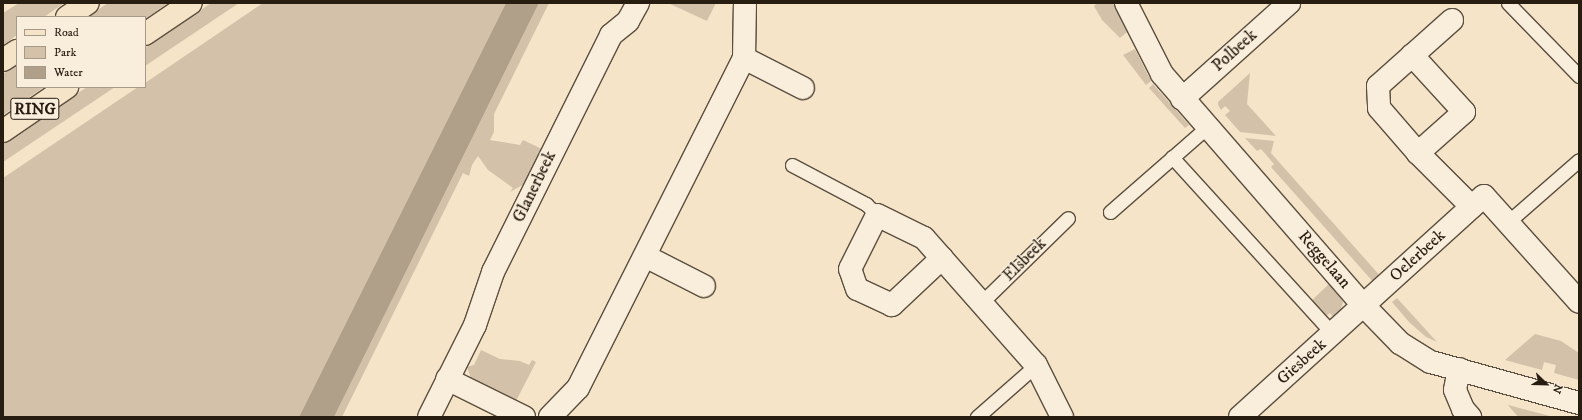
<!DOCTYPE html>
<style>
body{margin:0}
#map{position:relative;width:1582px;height:420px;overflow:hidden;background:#f6e4c8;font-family:"IM FELL DW Pica",serif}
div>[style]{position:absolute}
.green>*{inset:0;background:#d3c2a9}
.water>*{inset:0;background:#b0a08a}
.roads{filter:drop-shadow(1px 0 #5b4f3f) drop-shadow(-1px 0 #5b4f3f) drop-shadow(0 1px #5b4f3f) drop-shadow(0 -1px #5b4f3f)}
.lane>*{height:13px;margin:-6.5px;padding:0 6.5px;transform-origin:6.5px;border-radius:6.5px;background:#f9eddb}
.street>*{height:22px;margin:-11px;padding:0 11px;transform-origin:11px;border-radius:11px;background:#f9eddb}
.secondary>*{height:22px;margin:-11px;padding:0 11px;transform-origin:11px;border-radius:11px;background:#f9eddb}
.primary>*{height:22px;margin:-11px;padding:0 11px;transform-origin:11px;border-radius:11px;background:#f6e4c8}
span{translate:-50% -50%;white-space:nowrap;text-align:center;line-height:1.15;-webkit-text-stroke:3px #f9eddb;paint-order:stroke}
.shield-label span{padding:1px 3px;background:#f9eddb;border:1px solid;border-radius:3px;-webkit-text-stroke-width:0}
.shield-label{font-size:16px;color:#271d11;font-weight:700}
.street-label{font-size:17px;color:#271d11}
.frame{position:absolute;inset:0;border:4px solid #271d11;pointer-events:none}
.legend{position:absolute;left:16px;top:16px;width:130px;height:72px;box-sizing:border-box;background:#f9eddb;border:1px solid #a59a8a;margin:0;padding:5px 7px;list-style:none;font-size:12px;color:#271d11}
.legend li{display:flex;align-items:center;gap:8px;height:20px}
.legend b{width:20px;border:1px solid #a59a8a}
.north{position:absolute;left:1526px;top:364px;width:40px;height:40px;-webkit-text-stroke:3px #f9eddb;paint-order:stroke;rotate:113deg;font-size:11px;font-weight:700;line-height:16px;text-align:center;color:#271d11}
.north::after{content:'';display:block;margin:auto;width:14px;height:18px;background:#271d11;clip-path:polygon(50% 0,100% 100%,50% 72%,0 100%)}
</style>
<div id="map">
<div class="green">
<i style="clip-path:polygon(19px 3px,64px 3px,44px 17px,17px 17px,17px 35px,3px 45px,3px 13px)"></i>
<i style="clip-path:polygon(108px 3px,168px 3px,145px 19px,87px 17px)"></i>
<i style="clip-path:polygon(211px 3px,239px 3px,145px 66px,145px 48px)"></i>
<i style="clip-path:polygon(263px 3px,506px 3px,299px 417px,3px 417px,3px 178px,138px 87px,145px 87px,145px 83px)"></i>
<i style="clip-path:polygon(539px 3px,549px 3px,494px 114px,494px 132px,490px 140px,520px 145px,523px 140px,542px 149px,526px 183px,510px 192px,513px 188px,488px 170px,478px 156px,472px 165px,469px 176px,463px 173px,342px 417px,334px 417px)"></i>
<i style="clip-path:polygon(668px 3px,716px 3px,707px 21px)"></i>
<i style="clip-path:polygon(1097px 3px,1113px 3px,1127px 32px,1120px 38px,1102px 20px,1094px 6px)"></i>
<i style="clip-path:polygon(1135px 49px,1151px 81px,1146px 85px,1123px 55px)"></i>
<i style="clip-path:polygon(17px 64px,17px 87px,44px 87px,3px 115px,3px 74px)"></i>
<i style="clip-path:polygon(1250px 73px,1247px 104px,1276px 136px,1240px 132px,1225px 115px,1230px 111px,1225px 106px,1221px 110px,1218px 105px,1218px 102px)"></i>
<i style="clip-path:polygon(1153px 84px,1189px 125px,1185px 128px,1149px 88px)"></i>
<i style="clip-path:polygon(87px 87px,115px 87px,3px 162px,3px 144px)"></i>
<i style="clip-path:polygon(1245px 138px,1274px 141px,1271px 153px,1382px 278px,1375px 284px,1271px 167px,1274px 164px,1261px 149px,1257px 151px)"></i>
<i style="clip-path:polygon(1330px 283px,1341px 296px,1343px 303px,1336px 320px,1330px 313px,1326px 316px,1312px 300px)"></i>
<i style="clip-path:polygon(1397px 298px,1437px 342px,1426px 337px,1409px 322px,1392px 302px)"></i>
<i style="clip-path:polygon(1535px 334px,1561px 341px,1579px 353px,1579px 380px,1554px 373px,1556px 365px,1544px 362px,1542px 370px,1505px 360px)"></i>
<i style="clip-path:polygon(481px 350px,500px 359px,520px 361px,529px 365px,532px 360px,536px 362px,514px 405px,473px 384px,467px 367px,474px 365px)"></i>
<i style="clip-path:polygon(1508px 405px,1554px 417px,1518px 417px)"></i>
</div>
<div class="water">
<i style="clip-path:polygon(506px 3px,539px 3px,334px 417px,299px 417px)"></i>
</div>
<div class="roads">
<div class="lane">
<i style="left:1508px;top:3px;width:102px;rotate:45.8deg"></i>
<i style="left:1172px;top:157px;width:239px;rotate:47.7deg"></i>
<i style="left:792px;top:165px;width:84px;rotate:27.8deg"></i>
<i style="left:866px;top:204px;width:16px;rotate:45deg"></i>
<i style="left:1110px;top:212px;width:129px;rotate:-41.2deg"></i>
<i style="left:1508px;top:222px;width:94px;rotate:-41.1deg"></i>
<i style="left:982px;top:302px;width:120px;rotate:-44.3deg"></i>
<i style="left:977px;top:417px;width:79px;rotate:-41.4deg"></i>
</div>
<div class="street">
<i style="left:1452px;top:20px;width:99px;rotate:138.3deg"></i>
<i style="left:1378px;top:86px;width:22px;rotate:87deg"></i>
<i style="left:1379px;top:108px;width:60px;rotate:49.1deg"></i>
<i style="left:1418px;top:153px;width:76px;rotate:45deg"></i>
<i style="left:1412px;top:55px;width:77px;rotate:47.6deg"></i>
<i style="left:1464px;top:112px;width:62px;rotate:138.3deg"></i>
<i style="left:744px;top:58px;width:66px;rotate:27deg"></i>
<i style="left:1182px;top:99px;width:144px;rotate:-41.9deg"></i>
<i style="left:645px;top:256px;width:66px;rotate:27deg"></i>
<i style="left:942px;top:258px;width:69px;rotate:136.8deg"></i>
<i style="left:892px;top:305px;width:38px;rotate:-155deg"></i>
<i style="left:857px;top:289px;width:21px;rotate:-109deg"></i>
<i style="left:850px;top:269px;width:60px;rotate:-63.4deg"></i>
<i style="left:877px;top:215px;width:52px;rotate:26.1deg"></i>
<i style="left:924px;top:238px;width:169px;rotate:48.6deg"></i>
<i style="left:1036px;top:365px;width:58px;rotate:63.4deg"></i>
<i style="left:1459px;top:369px;width:21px;rotate:101deg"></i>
<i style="left:1455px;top:390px;width:21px;rotate:67deg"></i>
<i style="left:1463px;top:409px;width:11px;rotate:49deg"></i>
<i style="left:447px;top:379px;width:86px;rotate:26.3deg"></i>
<i style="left:429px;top:417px;width:103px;rotate:-63.4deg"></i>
<i style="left:475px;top:325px;width:56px;rotate:-71.2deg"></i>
<i style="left:493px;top:272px;width:265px;rotate:-63.5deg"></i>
<i style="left:611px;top:35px;width:22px;rotate:-39deg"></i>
<i style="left:628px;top:21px;width:21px;rotate:-61deg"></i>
<i style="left:550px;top:417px;width:40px;rotate:-46deg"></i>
<i style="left:578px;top:388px;width:369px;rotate:-63.3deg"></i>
<i style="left:744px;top:58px;width:55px;rotate:-89deg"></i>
<i style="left:1240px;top:417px;width:329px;rotate:-42.2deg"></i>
<i style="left:1484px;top:196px;width:142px;rotate:48.1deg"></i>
</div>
<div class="secondary">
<i style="left:1126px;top:3px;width:80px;rotate:63.1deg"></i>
<i style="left:1162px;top:74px;width:308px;rotate:49deg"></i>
<i style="left:1364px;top:306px;width:52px;rotate:45.8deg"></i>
<i style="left:1400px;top:343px;width:36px;rotate:32deg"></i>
<i style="left:1431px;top:362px;width:154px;rotate:15.5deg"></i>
</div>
<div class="primary">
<i style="left:67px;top:17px;width:25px;rotate:-34deg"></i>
<i style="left:145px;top:34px;width:55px;rotate:-34deg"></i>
<i style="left:3px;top:60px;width:17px;rotate:-33deg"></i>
<i style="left:3px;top:131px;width:78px;rotate:-34.5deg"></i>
</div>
</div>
<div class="shield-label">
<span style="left:35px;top:109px">RING</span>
</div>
<div class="street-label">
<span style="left:1235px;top:51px;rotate:-42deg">Polbeek</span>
<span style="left:535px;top:187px;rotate:-64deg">Glanerbeek</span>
<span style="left:1418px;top:256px;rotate:-42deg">Oelerbeek</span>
<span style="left:1025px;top:260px;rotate:-45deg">Elsbeek</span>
<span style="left:1324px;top:260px;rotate:49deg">Reggelaan</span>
<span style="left:1302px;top:362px;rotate:-42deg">Giesbeek</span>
</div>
<div class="frame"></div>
<ul class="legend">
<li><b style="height:5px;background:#f6e4c8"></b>Road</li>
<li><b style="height:11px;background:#d3c2a9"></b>Park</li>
<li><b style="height:11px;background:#b0a08a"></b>Water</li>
</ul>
<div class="north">N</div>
</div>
